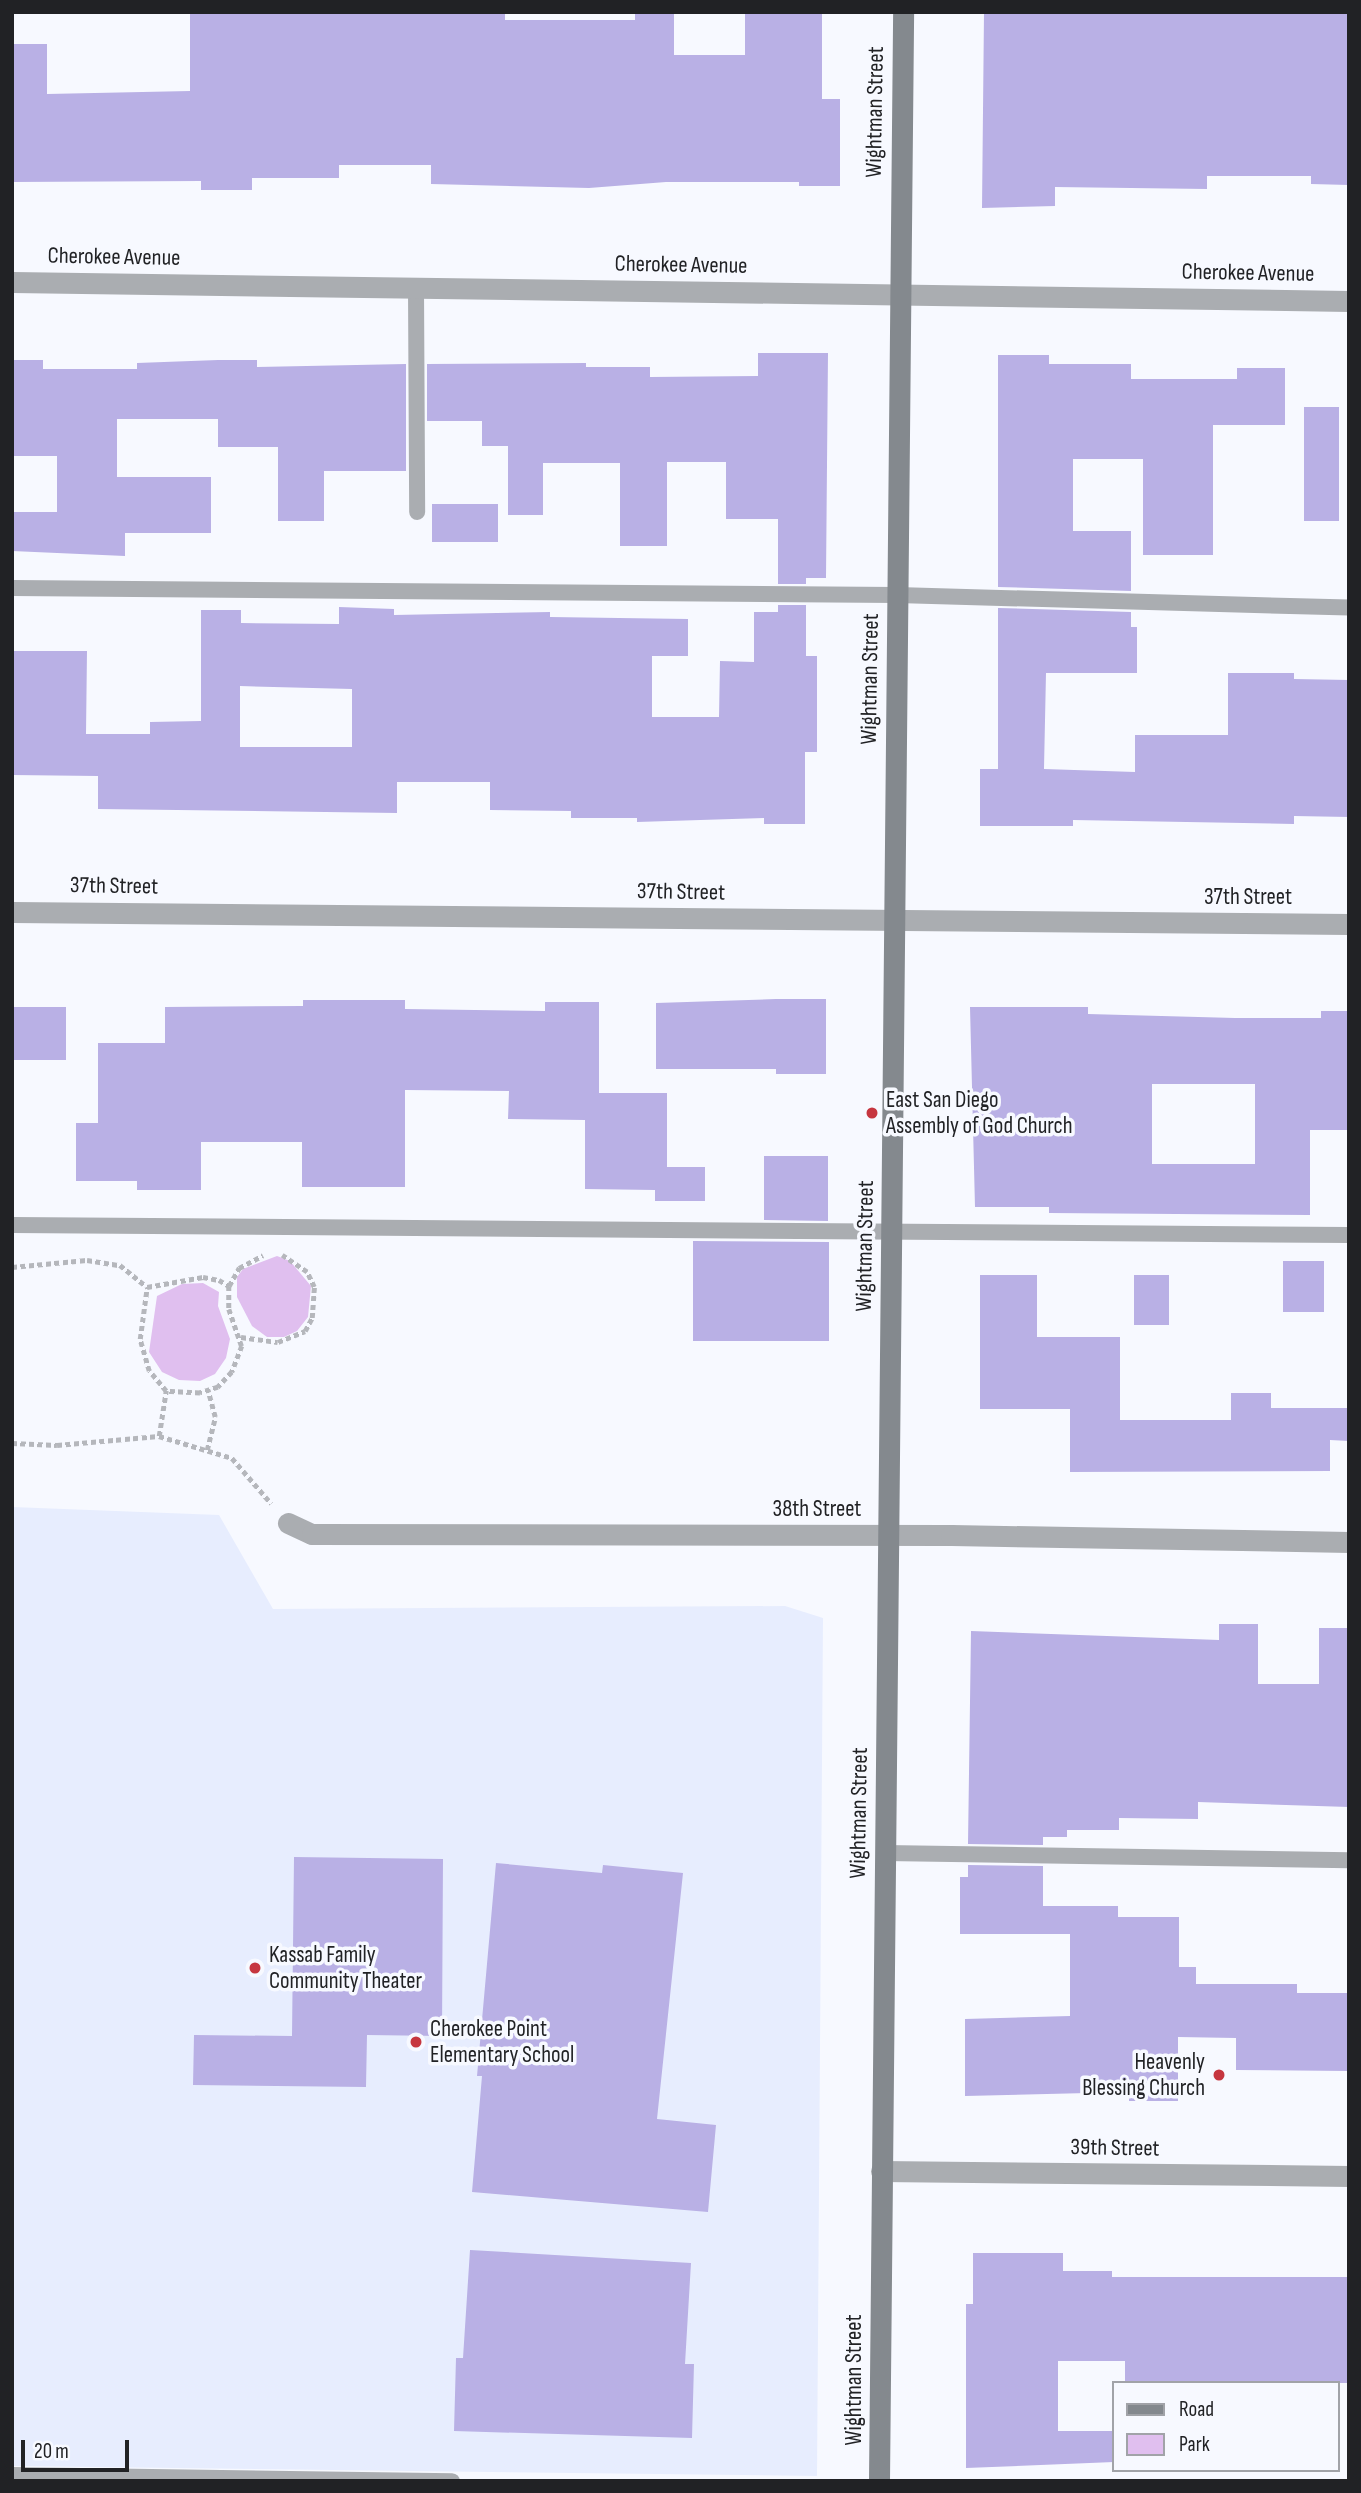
<!DOCTYPE html>
<style>
body{margin:0}
#map{position:relative;width:1361px;height:2493px;overflow:hidden;background:#f7f9ff;font-family:"Sofia Sans Condensed",sans-serif}
div>[style]{position:absolute}
.built>*{inset:0;background:#e7edfe}
.green>*{inset:0;background:#e0bfef}
.building>*{inset:0;background:#b9b0e5}
.path>*{height:4.5px;margin-top:-2.25px;transform-origin:0;background:repeating-linear-gradient(90deg,#b5b7bc 0 5px,transparent 0 8.5px)}
.lane>*{height:16px;margin:-8px;padding:0 8px;transform-origin:8px;border-radius:8px;background:#aaadb1}
.street>*{height:21px;margin:-10.5px;padding:0 10.5px;transform-origin:10.5px;border-radius:10.5px;background:#aaadb1}
.secondary>*{height:21px;margin:-10.5px;padding:0 10.5px;transform-origin:10.5px;border-radius:10.5px;background:#84898e}
.dots>*{width:19px;height:19px;translate:-50% -50%;box-sizing:border-box;border:4px solid #f7f9ff;border-radius:50%}
span{translate:-50% -50%;white-space:nowrap;text-align:center;line-height:1.15;-webkit-text-stroke:7px #f7f9ff;paint-order:stroke}
.street-label{font-size:23px;color:#212225}
.poi-label{font-size:23px;color:#212225}
.left{translate:0 -50%;text-align:left}
.right{translate:-100% -50%;text-align:right}
.frame{position:absolute;inset:0;border:14px solid #212225;pointer-events:none}
.legend{position:absolute;left:1112px;top:2381px;width:228px;height:91px;box-sizing:border-box;background:#f7f9ff;border:2px solid #a1a3a8;margin:0;padding:9px 12px;list-style:none;font-size:21px;color:#212225}
.legend li{display:flex;align-items:center;gap:14px;height:35px}
.legend b{width:35px;border:2px solid #a1a3a8}
.scale{position:absolute;left:21px;top:2440px;width:108px;height:32px;box-sizing:border-box;border:4px solid #212225;border-top:0;padding-left:9px;font-size:21px;line-height:24px;white-space:nowrap;color:#212225;-webkit-text-stroke:5px #f7f9ff;paint-order:stroke}
</style>
<div id="map">
<div class="built">
<i style="clip-path:polygon(12px 1507px,219px 1515px,273px 1609px,785px 1606px,823px 1618px,817px 2476px,12px 2466px)"></i>
</div>
<div class="green">
<i style="clip-path:polygon(277px 1256px,290px 1261px,311px 1286px,308px 1317px,297px 1331px,284px 1337px,267px 1337px,252px 1326px,237px 1297px,237px 1277px,243px 1269px)"></i>
<i style="clip-path:polygon(203px 1283px,219px 1292px,218px 1306px,230px 1339px,226px 1358px,215px 1374px,200px 1381px,179px 1380px,162px 1372px,149px 1352px,157px 1296px,182px 1284px)"></i>
</div>
<div class="building">
<i style="clip-path:polygon(190px 12px,505px 12px,505px 20px,635px 20px,635px 12px,674px 12px,674px 55px,745px 55px,745px 12px,822px 12px,822px 99px,840px 99px,840px 186px,799px 186px,799px 182px,666px 182px,589px 188px,431px 184px,431px 165px,339px 165px,339px 178px,252px 178px,252px 190px,201px 190px,201px 181px,12px 182px,12px 44px,47px 44px,47px 94px,190px 91px)"></i>
<i style="clip-path:polygon(984px 12px,1349px 12px,1349px 185px,1311px 184px,1311px 176px,1207px 176px,1207px 189px,1055px 187px,1055px 206px,982px 208px)"></i>
<i style="clip-path:polygon(758px 353px,828px 353px,826px 578px,806px 578px,806px 584px,778px 584px,778px 519px,726px 519px,726px 462px,667px 462px,667px 546px,620px 546px,620px 463px,543px 463px,543px 515px,508px 515px,508px 446px,482px 446px,482px 421px,427px 421px,427px 364px,586px 363px,586px 367px,650px 367px,650px 377px,758px 376px)"></i>
<i style="clip-path:polygon(998px 355px,1049px 355px,1049px 364px,1131px 364px,1131px 379px,1237px 379px,1237px 368px,1285px 368px,1285px 425px,1213px 425px,1213px 555px,1143px 555px,1143px 459px,1073px 459px,1073px 531px,1131px 531px,1131px 591px,998px 587px)"></i>
<i style="clip-path:polygon(12px 360px,43px 360px,43px 369px,137px 369px,137px 363px,218px 360px,257px 360px,257px 367px,406px 364px,406px 471px,324px 471px,324px 521px,278px 521px,278px 447px,218px 447px,218px 419px,117px 419px,117px 477px,211px 477px,211px 533px,125px 533px,125px 556px,12px 551px,12px 512px,57px 512px,57px 456px,12px 456px)"></i>
<i style="clip-path:polygon(1304px 407px,1339px 407px,1339px 521px,1304px 521px)"></i>
<i style="clip-path:polygon(432px 504px,498px 504px,498px 542px,432px 542px)"></i>
<i style="clip-path:polygon(evenodd,778px 605px,806px 605px,806px 656px,817px 656px,817px 752px,805px 752px,805px 824px,764px 824px,764px 818px,637px 822px,637px 818px,571px 818px,571px 811px,490px 810px,490px 782px,397px 782px,397px 813px,98px 809px,98px 776px,12px 775px,12px 651px,87px 651px,86px 734px,150px 734px,150px 722px,201px 721px,201px 610px,241px 610px,241px 623px,339px 624px,339px 607px,394px 609px,394px 615px,550px 612px,550px 617px,688px 619px,688px 656px,652px 656px,652px 717px,719px 717px,720px 661px,754px 662px,754px 612px,778px 612px,778px 605px,240px 686px,352px 689px,352px 747px,240px 747px,240px 686px)"></i>
<i style="clip-path:polygon(998px 608px,1131px 612px,1131px 627px,1137px 627px,1137px 673px,1046px 673px,1044px 769px,1135px 772px,1135px 735px,1228px 735px,1228px 673px,1294px 673px,1294px 679px,1349px 680px,1349px 817px,1294px 816px,1294px 824px,1073px 820px,1073px 826px,980px 826px,980px 769px,998px 769px)"></i>
<i style="clip-path:polygon(776px 999px,826px 999px,826px 1074px,776px 1074px,776px 1069px,656px 1069px,656px 1003px)"></i>
<i style="clip-path:polygon(303px 1000px,405px 1000px,405px 1009px,545px 1011px,545px 1002px,599px 1002px,599px 1093px,667px 1093px,667px 1167px,705px 1167px,705px 1201px,655px 1201px,655px 1190px,585px 1189px,585px 1120px,508px 1119px,509px 1091px,405px 1090px,405px 1187px,302px 1187px,302px 1142px,201px 1142px,201px 1190px,137px 1190px,137px 1181px,76px 1181px,76px 1123px,98px 1123px,98px 1043px,165px 1043px,165px 1007px,303px 1006px)"></i>
<i style="clip-path:polygon(12px 1007px,66px 1007px,66px 1060px,12px 1060px)"></i>
<i style="clip-path:polygon(evenodd,970px 1007px,1088px 1007px,1088px 1014px,1235px 1018px,1321px 1018px,1321px 1011px,1349px 1011px,1349px 1130px,1310px 1130px,1310px 1215px,1049px 1213px,1049px 1207px,975px 1207px,970px 1007px,1152px 1084px,1255px 1084px,1255px 1164px,1152px 1164px,1152px 1084px)"></i>
<i style="clip-path:polygon(764px 1156px,828px 1156px,828px 1221px,764px 1220px)"></i>
<i style="clip-path:polygon(693px 1241px,829px 1242px,829px 1341px,693px 1341px)"></i>
<i style="clip-path:polygon(1283px 1261px,1324px 1261px,1324px 1312px,1283px 1312px)"></i>
<i style="clip-path:polygon(980px 1275px,1037px 1275px,1037px 1337px,1120px 1337px,1120px 1420px,1231px 1420px,1231px 1393px,1271px 1393px,1271px 1408px,1349px 1408px,1349px 1441px,1330px 1440px,1330px 1471px,1070px 1472px,1070px 1409px,980px 1409px)"></i>
<i style="clip-path:polygon(1134px 1275px,1169px 1275px,1169px 1325px,1134px 1325px)"></i>
<i style="clip-path:polygon(1219px 1624px,1258px 1624px,1258px 1684px,1319px 1684px,1319px 1628px,1349px 1628px,1349px 1807px,1198px 1802px,1198px 1819px,1119px 1818px,1119px 1830px,1067px 1830px,1067px 1837px,1043px 1837px,1043px 1845px,968px 1844px,971px 1631px,1219px 1640px)"></i>
<i style="clip-path:polygon(294px 1857px,443px 1859px,442px 2036px,367px 2035px,366px 2087px,193px 2085px,194px 2035px,292px 2036px)"></i>
<i style="clip-path:polygon(496px 1863px,602px 1873px,603px 1865px,683px 1873px,657px 2119px,716px 2125px,708px 2212px,472px 2192px,482px 2076px,477px 2076px)"></i>
<i style="clip-path:polygon(968px 1865px,1043px 1866px,1043px 1906px,1118px 1906px,1118px 1917px,1179px 1917px,1179px 1967px,1196px 1967px,1196px 1984px,1297px 1984px,1297px 1993px,1349px 1993px,1349px 2071px,1236px 2070px,1236px 2038px,1178px 2037px,1178px 2101px,1129px 2101px,1129px 2092px,965px 2096px,965px 2019px,1070px 2016px,1070px 1934px,960px 1934px,960px 1877px,968px 1877px)"></i>
<i style="clip-path:polygon(470px 2250px,691px 2263px,685px 2364px,694px 2364px,692px 2438px,454px 2431px,456px 2358px,463px 2358px)"></i>
<i style="clip-path:polygon(973px 2253px,1063px 2253px,1063px 2271px,1112px 2271px,1112px 2277px,1349px 2277px,1349px 2383px,1125px 2383px,1125px 2361px,1058px 2361px,1058px 2431px,1114px 2431px,1114px 2462px,966px 2468px,966px 2304px,973px 2304px)"></i>
</div>
<div class="path">
<i style="left:12px;top:1267px;width:75px;rotate:-5.3deg"></i>
<i style="left:87px;top:1260px;width:33px;rotate:9deg"></i>
<i style="left:120px;top:1265px;width:35px;rotate:39deg"></i>
<i style="left:147px;top:1287px;width:57px;rotate:-10.1deg"></i>
<i style="left:203px;top:1277px;width:16px;rotate:11deg"></i>
<i style="left:219px;top:1280px;width:12px;rotate:31deg"></i>
<i style="left:229px;top:1286px;width:23px;rotate:90deg"></i>
<i style="left:229px;top:1309px;width:39px;rotate:71deg"></i>
<i style="left:242px;top:1346px;width:28px;rotate:111deg"></i>
<i style="left:232px;top:1372px;width:21px;rotate:133deg"></i>
<i style="left:218px;top:1387px;width:19px;rotate:162deg"></i>
<i style="left:200px;top:1393px;width:34px;rotate:-177deg"></i>
<i style="left:166px;top:1391px;width:26px;rotate:-130deg"></i>
<i style="left:149px;top:1371px;width:33px;rotate:-106deg"></i>
<i style="left:140px;top:1339px;width:52px;rotate:-82.3deg"></i>
<i style="left:229px;top:1286px;width:21px;rotate:-61deg"></i>
<i style="left:239px;top:1268px;width:27px;rotate:-28deg"></i>
<i style="left:241px;top:1337px;width:37px;rotate:8deg"></i>
<i style="left:278px;top:1342px;width:29px;rotate:-22deg"></i>
<i style="left:305px;top:1331px;width:15px;rotate:-62deg"></i>
<i style="left:312px;top:1318px;width:31px;rotate:-86deg"></i>
<i style="left:314px;top:1287px;width:17px;rotate:-115deg"></i>
<i style="left:307px;top:1272px;width:30px;rotate:-146deg"></i>
<i style="left:159px;top:1436px;width:46px;rotate:-81.2deg"></i>
<i style="left:12px;top:1443px;width:45px;rotate:2.5deg"></i>
<i style="left:57px;top:1445px;width:102px;rotate:-5deg"></i>
<i style="left:159px;top:1436px;width:76px;rotate:16.8deg"></i>
<i style="left:232px;top:1458px;width:60px;rotate:49.1deg"></i>
<i style="left:207px;top:1450px;width:34px;rotate:-76deg"></i>
<i style="left:215px;top:1417px;width:28px;rotate:-105deg"></i>
</div>
<div class="lane">
<i style="left:416px;top:288px;width:224px;rotate:89.7deg"></i>
<i style="left:12px;top:588px;width:885px;rotate:0.45deg"></i>
<i style="left:897px;top:595px;width:452px;rotate:1.6deg"></i>
<i style="left:12px;top:1225px;width:1337px;rotate:0.43deg"></i>
<i style="left:885px;top:1853px;width:464px;rotate:0.9deg"></i>
<i style="left:12px;top:2475px;width:440px;rotate:0.8deg"></i>
</div>
<div class="street">
<i style="left:12px;top:282px;width:1337px;rotate:0.81deg"></i>
<i style="left:12px;top:912px;width:1337px;rotate:0.51deg"></i>
<i style="left:288px;top:1523px;width:26px;rotate:25deg"></i>
<i style="left:312px;top:1534px;width:639px;rotate:0.09deg"></i>
<i style="left:951px;top:1535px;width:398px;rotate:1deg"></i>
<i style="left:881px;top:2171px;width:468px;rotate:0.6deg"></i>
</div>
<div class="secondary">
<i style="left:879px;top:2481px;width:2469px;rotate:-89.44deg"></i>
</div>
<div class="dots">
<i style="left:872px;top:1113px;background:#c6363f"></i>
<i style="left:255px;top:1968px;background:#c6363f"></i>
<i style="left:416px;top:2042px;background:#c6363f"></i>
<i style="left:1219px;top:2075px;background:#c6363f"></i>
</div>
<div class="street-label">
<span style="left:875px;top:112px;rotate:-89deg">Wightman Street</span>
<span style="left:114px;top:257px;rotate:1deg">Cherokee Avenue</span>
<span style="left:681px;top:265px;rotate:1deg">Cherokee Avenue</span>
<span style="left:1248px;top:273px;rotate:1deg">Cherokee Avenue</span>
<span style="left:870px;top:679px;rotate:-89deg">Wightman Street</span>
<span style="left:114px;top:886px;rotate:1deg">37th Street</span>
<span style="left:681px;top:892px;rotate:1deg">37th Street</span>
<span style="left:1248px;top:897px">37th Street</span>
<span style="left:865px;top:1246px;rotate:-89deg">Wightman Street</span>
<span style="left:817px;top:1509px">38th Street</span>
<span style="left:859px;top:1813px;rotate:-89deg">Wightman Street</span>
<span style="left:1115px;top:2148px;rotate:1deg">39th Street</span>
<span style="left:854px;top:2380px;rotate:-90deg">Wightman Street</span>
</div>
<div class="poi-label">
<span class="left" style="left:886px;top:1113px">East San Diego<br>Assembly of God Church</span>
<span class="left" style="left:269px;top:1968px">Kassab Family<br>Community Theater</span>
<span class="left" style="left:430px;top:2042px">Cherokee Point<br>Elementary School</span>
<span class="right" style="left:1205px;top:2075px">Heavenly<br>Blessing Church</span>
</div>
<div class="frame"></div>
<ul class="legend">
<li><b style="height:9px;background:#84898e"></b>Road</li>
<li><b style="height:19px;background:#e0bfef"></b>Park</li>
</ul>
<div class="scale">20 m</div>
</div>
